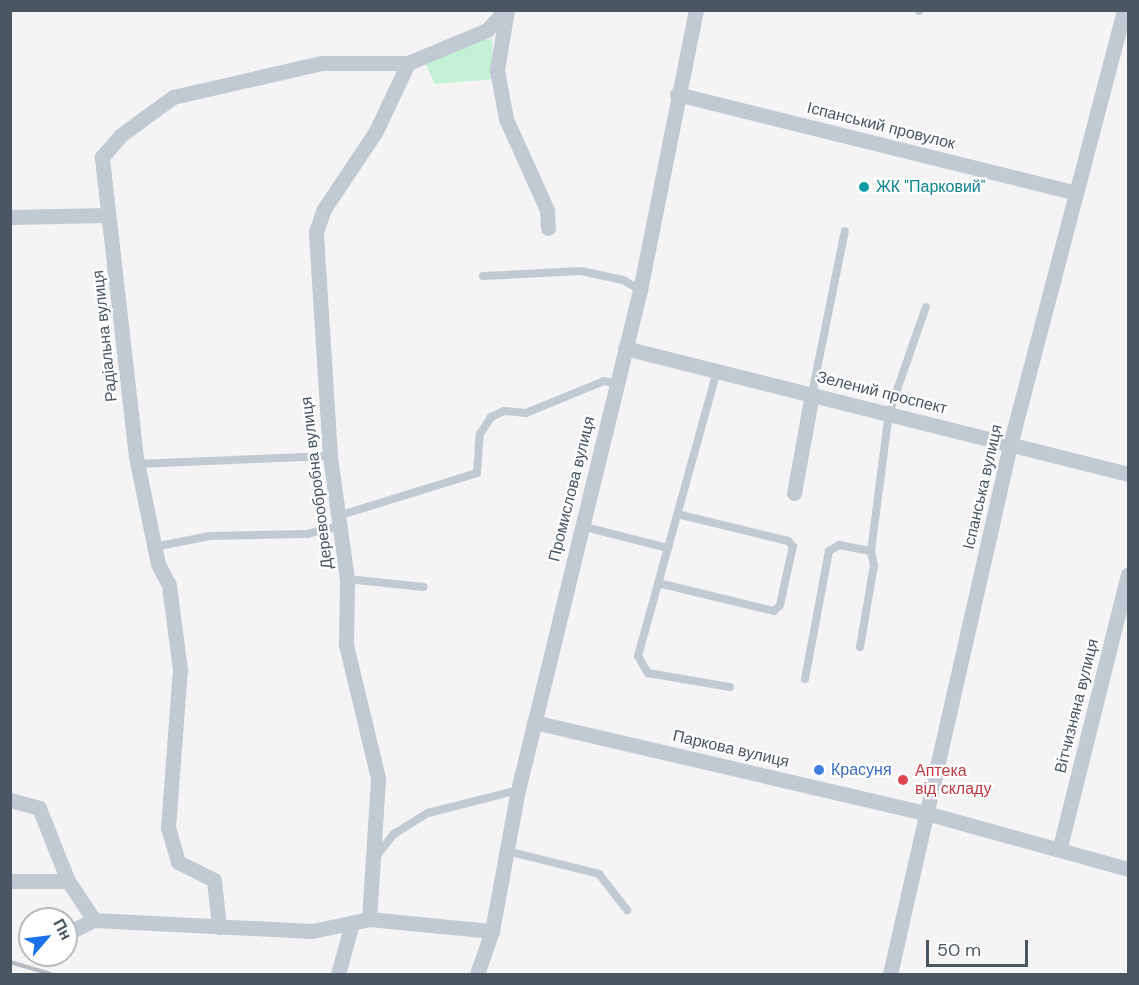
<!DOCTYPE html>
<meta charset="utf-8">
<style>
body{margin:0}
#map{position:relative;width:1139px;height:985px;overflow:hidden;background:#f5f3f3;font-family:"DM Sans",sans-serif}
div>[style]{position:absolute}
.green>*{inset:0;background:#c3f1d5}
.lane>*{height:8px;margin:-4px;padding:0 4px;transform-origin:4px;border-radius:4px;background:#c1cad2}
.street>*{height:15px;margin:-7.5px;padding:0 7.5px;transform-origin:7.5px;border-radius:7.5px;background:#c1cad2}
.rail>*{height:4px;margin:-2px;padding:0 2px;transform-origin:2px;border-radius:2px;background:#b5b8bd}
.dots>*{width:16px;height:16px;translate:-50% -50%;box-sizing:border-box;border:3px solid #fff;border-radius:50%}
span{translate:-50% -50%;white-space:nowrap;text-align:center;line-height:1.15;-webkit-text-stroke:4.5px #fff;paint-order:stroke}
.street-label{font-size:16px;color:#4a5661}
.culture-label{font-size:16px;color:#0d838f}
.left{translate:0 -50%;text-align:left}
.shop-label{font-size:16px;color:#366cbe}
.health-label{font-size:16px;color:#be3a42}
.frame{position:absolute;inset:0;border:12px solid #4a5661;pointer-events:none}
.north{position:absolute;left:18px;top:907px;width:60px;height:60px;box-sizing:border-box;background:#fff;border:2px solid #b7bbc0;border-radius:50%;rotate:62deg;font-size:16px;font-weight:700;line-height:24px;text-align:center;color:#4a5661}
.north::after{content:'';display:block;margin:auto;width:21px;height:27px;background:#1a73e8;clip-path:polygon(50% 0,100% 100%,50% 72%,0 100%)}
.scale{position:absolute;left:926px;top:940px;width:102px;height:27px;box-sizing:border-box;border:3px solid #4a5661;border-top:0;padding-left:8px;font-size:18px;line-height:21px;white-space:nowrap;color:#4a5661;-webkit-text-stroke:4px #fff;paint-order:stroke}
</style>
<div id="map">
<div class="green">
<i style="clip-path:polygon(492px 39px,494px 79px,435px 84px,425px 63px,476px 41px)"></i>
</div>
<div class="lane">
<i style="left:919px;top:11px;width:1px;rotate:-90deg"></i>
<i style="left:483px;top:276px;width:98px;rotate:-2.9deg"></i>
<i style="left:581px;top:271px;width:43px;rotate:12.1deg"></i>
<i style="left:623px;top:280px;width:20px;rotate:30deg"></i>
<i style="left:717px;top:371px;width:296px;rotate:105.5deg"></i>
<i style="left:638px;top:656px;width:20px;rotate:60deg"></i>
<i style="left:648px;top:673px;width:83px;rotate:9.7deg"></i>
<i style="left:812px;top:394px;width:166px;rotate:-78.6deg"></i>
<i style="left:137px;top:464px;width:193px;rotate:-2.4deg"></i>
<i style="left:338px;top:516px;width:145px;rotate:-17.2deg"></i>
<i style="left:477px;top:473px;width:39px;rotate:-86deg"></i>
<i style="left:480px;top:434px;width:20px;rotate:-57deg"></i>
<i style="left:491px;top:417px;width:14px;rotate:-25deg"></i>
<i style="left:504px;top:411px;width:22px;rotate:5deg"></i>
<i style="left:526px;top:413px;width:84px;rotate:-22.3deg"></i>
<i style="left:604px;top:381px;width:13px;rotate:13deg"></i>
<i style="left:581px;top:526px;width:90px;rotate:14.2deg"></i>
<i style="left:154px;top:547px;width:57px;rotate:-11.1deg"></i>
<i style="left:210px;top:536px;width:97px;rotate:-1.2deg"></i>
<i style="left:307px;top:534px;width:33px;rotate:-14deg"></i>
<i style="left:347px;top:579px;width:77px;rotate:5.9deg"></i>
<i style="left:658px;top:583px;width:119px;rotate:13.6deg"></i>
<i style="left:774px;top:611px;width:8px;rotate:-45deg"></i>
<i style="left:780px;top:605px;width:60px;rotate:-77.6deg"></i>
<i style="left:793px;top:546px;width:7px;rotate:-135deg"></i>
<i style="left:788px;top:541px;width:114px;rotate:-166.3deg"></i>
<i style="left:860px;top:647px;width:83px;rotate:-80.3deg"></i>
<i style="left:874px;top:565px;width:14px;rotate:-102deg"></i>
<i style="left:871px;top:551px;width:139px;rotate:-82.6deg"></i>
<i style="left:889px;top:413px;width:112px;rotate:-70.8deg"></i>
<i style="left:805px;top:679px;width:130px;rotate:-79.4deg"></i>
<i style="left:829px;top:551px;width:12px;rotate:-31deg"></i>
<i style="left:839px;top:545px;width:33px;rotate:11deg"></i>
<i style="left:507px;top:851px;width:95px;rotate:14deg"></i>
<i style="left:599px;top:874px;width:46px;rotate:52.1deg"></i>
<i style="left:375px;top:858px;width:31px;rotate:-52deg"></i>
<i style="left:394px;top:834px;width:40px;rotate:-32deg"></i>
<i style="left:428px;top:813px;width:93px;rotate:-14.3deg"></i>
</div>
<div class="street">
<i style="left:507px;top:10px;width:61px;rotate:99.5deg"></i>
<i style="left:497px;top:70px;width:50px;rotate:79.6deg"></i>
<i style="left:506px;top:119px;width:100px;rotate:65.7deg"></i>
<i style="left:547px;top:210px;width:18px;rotate:87deg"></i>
<i style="left:677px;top:94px;width:411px;rotate:13.9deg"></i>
<i style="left:10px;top:217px;width:98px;rotate:-1.2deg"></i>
<i style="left:625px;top:348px;width:519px;rotate:14.06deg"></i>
<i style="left:794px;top:493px;width:101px;rotate:-79.7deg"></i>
<i style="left:534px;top:722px;width:402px;rotate:13.1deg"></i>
<i style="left:926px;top:813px;width:210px;rotate:15.5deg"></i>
<i style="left:10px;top:800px;width:30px;rotate:15deg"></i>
<i style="left:39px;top:808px;width:79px;rotate:68.3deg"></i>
<i style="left:68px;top:881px;width:47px;rotate:56.3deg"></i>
<i style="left:1060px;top:847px;width:281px;rotate:-76deg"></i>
<i style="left:10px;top:881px;width:58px"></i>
<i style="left:369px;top:919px;width:141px;rotate:-86.3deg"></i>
<i style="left:378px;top:778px;width:137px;rotate:-103.5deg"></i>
<i style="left:346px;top:645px;width:66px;rotate:-89.1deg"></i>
<i style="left:347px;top:579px;width:124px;rotate:-97.9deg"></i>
<i style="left:330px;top:456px;width:224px;rotate:-93.6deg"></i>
<i style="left:316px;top:232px;width:24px;rotate:-71deg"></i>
<i style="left:324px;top:209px;width:94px;rotate:-56.3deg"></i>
<i style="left:376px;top:131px;width:75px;rotate:-64.8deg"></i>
<i style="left:219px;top:927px;width:47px;rotate:-96.1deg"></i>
<i style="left:214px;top:880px;width:40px;rotate:-153.4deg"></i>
<i style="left:178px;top:862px;width:35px;rotate:-106deg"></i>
<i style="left:168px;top:828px;width:158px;rotate:-85.7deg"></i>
<i style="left:180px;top:670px;width:86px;rotate:-97.4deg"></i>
<i style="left:169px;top:585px;width:24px;rotate:-118deg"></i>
<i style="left:158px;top:564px;width:109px;rotate:-101.6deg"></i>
<i style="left:136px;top:457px;width:302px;rotate:-96.5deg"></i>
<i style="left:102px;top:157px;width:29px;rotate:-49deg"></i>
<i style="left:121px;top:135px;width:64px;rotate:-36.2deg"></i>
<i style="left:173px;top:97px;width:153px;rotate:-12.9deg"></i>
<i style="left:322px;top:63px;width:86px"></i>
<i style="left:408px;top:63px;width:86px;rotate:-22.7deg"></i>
<i style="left:487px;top:30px;width:27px;rotate:-48deg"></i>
<i style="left:66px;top:934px;width:31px;rotate:-27deg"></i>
<i style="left:94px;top:920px;width:218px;rotate:2.9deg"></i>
<i style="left:312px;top:931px;width:58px;rotate:-11.9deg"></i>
<i style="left:369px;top:919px;width:124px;rotate:5.6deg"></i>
<i style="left:338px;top:974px;width:53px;rotate:-74.6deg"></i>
<i style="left:477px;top:974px;width:46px;rotate:-70.8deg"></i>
<i style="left:492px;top:931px;width:143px;rotate:-79.6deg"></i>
<i style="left:518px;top:790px;width:515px;rotate:-76.29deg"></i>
<i style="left:640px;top:290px;width:286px;rotate:-78.7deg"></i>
<i style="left:890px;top:974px;width:542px;rotate:-77.22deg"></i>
<i style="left:1010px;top:445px;width:450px;rotate:-75.3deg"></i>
</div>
<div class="rail">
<i style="left:10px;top:962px;width:43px;rotate:16.3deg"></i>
</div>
<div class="dots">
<i style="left:864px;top:187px;background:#0f9aa8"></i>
<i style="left:819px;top:770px;background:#3f7fe0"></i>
<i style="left:903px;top:780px;background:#e0444e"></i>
</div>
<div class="street-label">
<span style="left:881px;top:126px;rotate:14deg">Іспанський провулок</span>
<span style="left:105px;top:336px;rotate:-96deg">Радіальна вулиця</span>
<span style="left:882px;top:393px;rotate:14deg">Зелений проспект</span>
<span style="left:317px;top:483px;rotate:-97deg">Деревообробна вулиця</span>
<span style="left:983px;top:487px;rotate:-77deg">Іспанська вулиця</span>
<span style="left:572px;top:489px;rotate:-76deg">Промислова вулиця</span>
<span style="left:1077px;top:706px;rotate:-76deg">Вітчизняна вулиця</span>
<span style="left:731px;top:749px;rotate:13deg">Паркова вулиця</span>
</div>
<div class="culture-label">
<span class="left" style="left:876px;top:187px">ЖК "Парковий"</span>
</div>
<div class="shop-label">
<span class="left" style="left:831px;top:770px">Красуня</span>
</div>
<div class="health-label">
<span class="left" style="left:915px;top:780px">Аптека<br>від складу</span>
</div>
<div class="frame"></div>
<div class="north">Пн</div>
<div class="scale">50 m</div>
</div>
